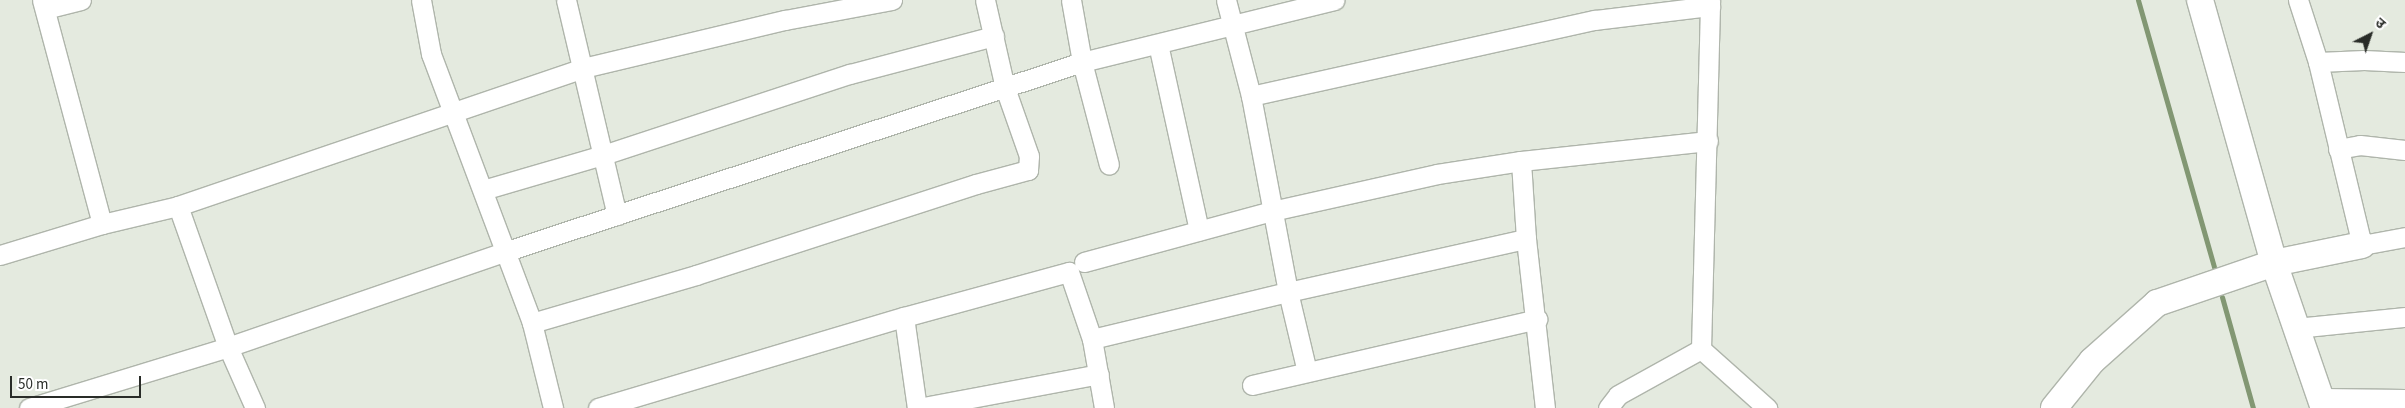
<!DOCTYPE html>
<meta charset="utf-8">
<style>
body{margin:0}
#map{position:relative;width:2405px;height:408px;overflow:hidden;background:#e4eadf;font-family:"Source Sans 3","Noto Sans Devanagari",sans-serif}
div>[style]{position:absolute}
.stream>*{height:5px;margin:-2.5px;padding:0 2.5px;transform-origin:2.5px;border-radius:2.5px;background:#829773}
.roads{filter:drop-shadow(1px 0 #afb5ab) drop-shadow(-1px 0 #afb5ab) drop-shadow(0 1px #afb5ab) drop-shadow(0 -1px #afb5ab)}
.street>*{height:19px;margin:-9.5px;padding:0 9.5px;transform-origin:9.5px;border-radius:9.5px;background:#fff}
.secondary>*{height:26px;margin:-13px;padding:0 13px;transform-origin:13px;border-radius:13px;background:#fff}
span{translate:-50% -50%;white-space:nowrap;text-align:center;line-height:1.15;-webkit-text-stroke:4.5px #fff;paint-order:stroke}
.north{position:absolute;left:2345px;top:10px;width:50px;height:50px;-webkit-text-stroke:4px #fff;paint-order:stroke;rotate:41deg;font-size:14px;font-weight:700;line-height:20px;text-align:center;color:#292c28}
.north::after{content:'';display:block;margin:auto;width:18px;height:22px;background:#292c28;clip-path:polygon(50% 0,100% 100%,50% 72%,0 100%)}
.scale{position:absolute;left:10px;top:376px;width:131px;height:22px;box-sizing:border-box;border:2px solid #292c28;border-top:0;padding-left:6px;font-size:15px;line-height:18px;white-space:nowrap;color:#292c28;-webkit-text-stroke:4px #fff;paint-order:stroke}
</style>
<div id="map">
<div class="stream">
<i style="left:2138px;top:0;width:278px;rotate:74.1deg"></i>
<i style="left:2222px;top:297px;width:115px;rotate:74.4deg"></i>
</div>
<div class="roads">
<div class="street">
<i style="left:42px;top:0;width:232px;rotate:75deg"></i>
<i style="left:421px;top:0;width:55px;rotate:79.5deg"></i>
<i style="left:431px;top:54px;width:287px;rotate:69.4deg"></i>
<i style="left:532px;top:323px;width:88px;rotate:76.1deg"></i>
<i style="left:566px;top:0;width:221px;rotate:76.7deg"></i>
<i style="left:1071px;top:0;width:63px;rotate:79.9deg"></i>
<i style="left:1082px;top:62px;width:106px;rotate:75.3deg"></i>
<i style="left:1226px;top:0;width:99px;rotate:75.4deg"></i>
<i style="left:1251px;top:96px;width:199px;rotate:79.3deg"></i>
<i style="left:1288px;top:292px;width:82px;rotate:76.6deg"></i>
<i style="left:2298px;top:0;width:65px;rotate:72.1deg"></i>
<i style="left:2318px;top:62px;width:188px;rotate:76.5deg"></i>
<i style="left:2362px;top:245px;width:44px;rotate:-10.5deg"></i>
<i style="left:45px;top:9px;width:37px;rotate:-14deg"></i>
<i style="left:1158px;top:44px;width:191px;rotate:77.6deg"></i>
<i style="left:2318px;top:62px;width:46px;rotate:-2.5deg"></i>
<i style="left:2364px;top:60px;width:41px;rotate:2.8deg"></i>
<i style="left:1251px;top:96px;width:352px;rotate:-12.5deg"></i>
<i style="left:1595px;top:20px;width:116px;rotate:-6.9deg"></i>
<i style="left:2338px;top:149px;width:22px;rotate:-10deg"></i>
<i style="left:2360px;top:145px;width:45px;rotate:6.3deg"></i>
<i style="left:483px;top:190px;width:125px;rotate:-16.3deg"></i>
<i style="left:603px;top:155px;width:260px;rotate:-18.2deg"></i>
<i style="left:850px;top:74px;width:149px;rotate:-14.8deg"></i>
<i style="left:178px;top:206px;width:150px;rotate:70.5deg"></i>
<i style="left:228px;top:347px;width:67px;rotate:66.1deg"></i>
<i style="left:1526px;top:239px;width:170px;rotate:83.6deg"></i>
<i style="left:0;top:255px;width:107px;rotate:-16.9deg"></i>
<i style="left:102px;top:224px;width:78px;rotate:-13.3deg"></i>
<i style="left:178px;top:206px;width:428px;rotate:-18.8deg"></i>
<i style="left:583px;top:68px;width:208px;rotate:-13.4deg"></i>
<i style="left:785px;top:20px;width:109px;rotate:-10.6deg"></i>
<i style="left:1084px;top:262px;width:195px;rotate:-15.2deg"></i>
<i style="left:1272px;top:211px;width:169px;rotate:-12.6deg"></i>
<i style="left:1437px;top:174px;width:85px;rotate:-8.8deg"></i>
<i style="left:1521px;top:161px;width:188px;rotate:-6.1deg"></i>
<i style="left:904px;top:317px;width:92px;rotate:81.9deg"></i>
<i style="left:532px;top:323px;width:171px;rotate:-16.3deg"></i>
<i style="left:696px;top:275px;width:294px;rotate:-18deg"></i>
<i style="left:976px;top:184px;width:54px;rotate:-15.1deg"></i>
<i style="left:1028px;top:170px;width:14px;rotate:-86deg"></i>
<i style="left:1029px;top:156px;width:72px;rotate:-109.4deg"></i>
<i style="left:1005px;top:88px;width:90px;rotate:-102.8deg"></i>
<i style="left:2296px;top:328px;width:110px;rotate:-5.8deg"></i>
<i style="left:1092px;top:339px;width:202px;rotate:-13.5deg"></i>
<i style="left:1288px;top:292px;width:244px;rotate:-12.6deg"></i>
<i style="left:1526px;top:239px;width:78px;rotate:-93.7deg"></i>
<i style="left:1701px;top:349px;width:89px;rotate:41.8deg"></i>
<i style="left:1252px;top:385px;width:293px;rotate:-13deg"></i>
<i style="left:2321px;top:398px;width:84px;rotate:0.7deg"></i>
<i style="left:29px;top:408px;width:208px;rotate:-17deg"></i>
<i style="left:228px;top:347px;width:295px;rotate:-19deg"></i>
<i style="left:507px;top:251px;width:605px;rotate:-18.2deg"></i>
<i style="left:1082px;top:62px;width:260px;rotate:-13.8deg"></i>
<i style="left:598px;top:408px;width:319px;rotate:-16.6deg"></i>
<i style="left:904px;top:317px;width:171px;rotate:-15.3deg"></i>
<i style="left:1069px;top:272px;width:71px;rotate:71.1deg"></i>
<i style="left:1092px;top:339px;width:70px;rotate:80.1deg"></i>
<i style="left:918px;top:408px;width:184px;rotate:-10.6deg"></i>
<i style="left:1608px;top:408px;width:16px;rotate:-52deg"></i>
<i style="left:1618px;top:395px;width:95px;rotate:-29deg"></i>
<i style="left:1701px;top:349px;width:349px;rotate:-88.5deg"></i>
</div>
<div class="secondary">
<i style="left:2200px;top:0;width:273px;rotate:74.3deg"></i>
<i style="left:2274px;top:263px;width:153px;rotate:71deg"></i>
<i style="left:2054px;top:408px;width:60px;rotate:-51deg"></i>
<i style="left:2092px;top:361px;width:87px;rotate:-41.7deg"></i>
<i style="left:2157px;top:303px;width:124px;rotate:-18.9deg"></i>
<i style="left:2274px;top:263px;width:90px;rotate:-11.6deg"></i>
</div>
</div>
<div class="north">उ</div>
<div class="scale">50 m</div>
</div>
